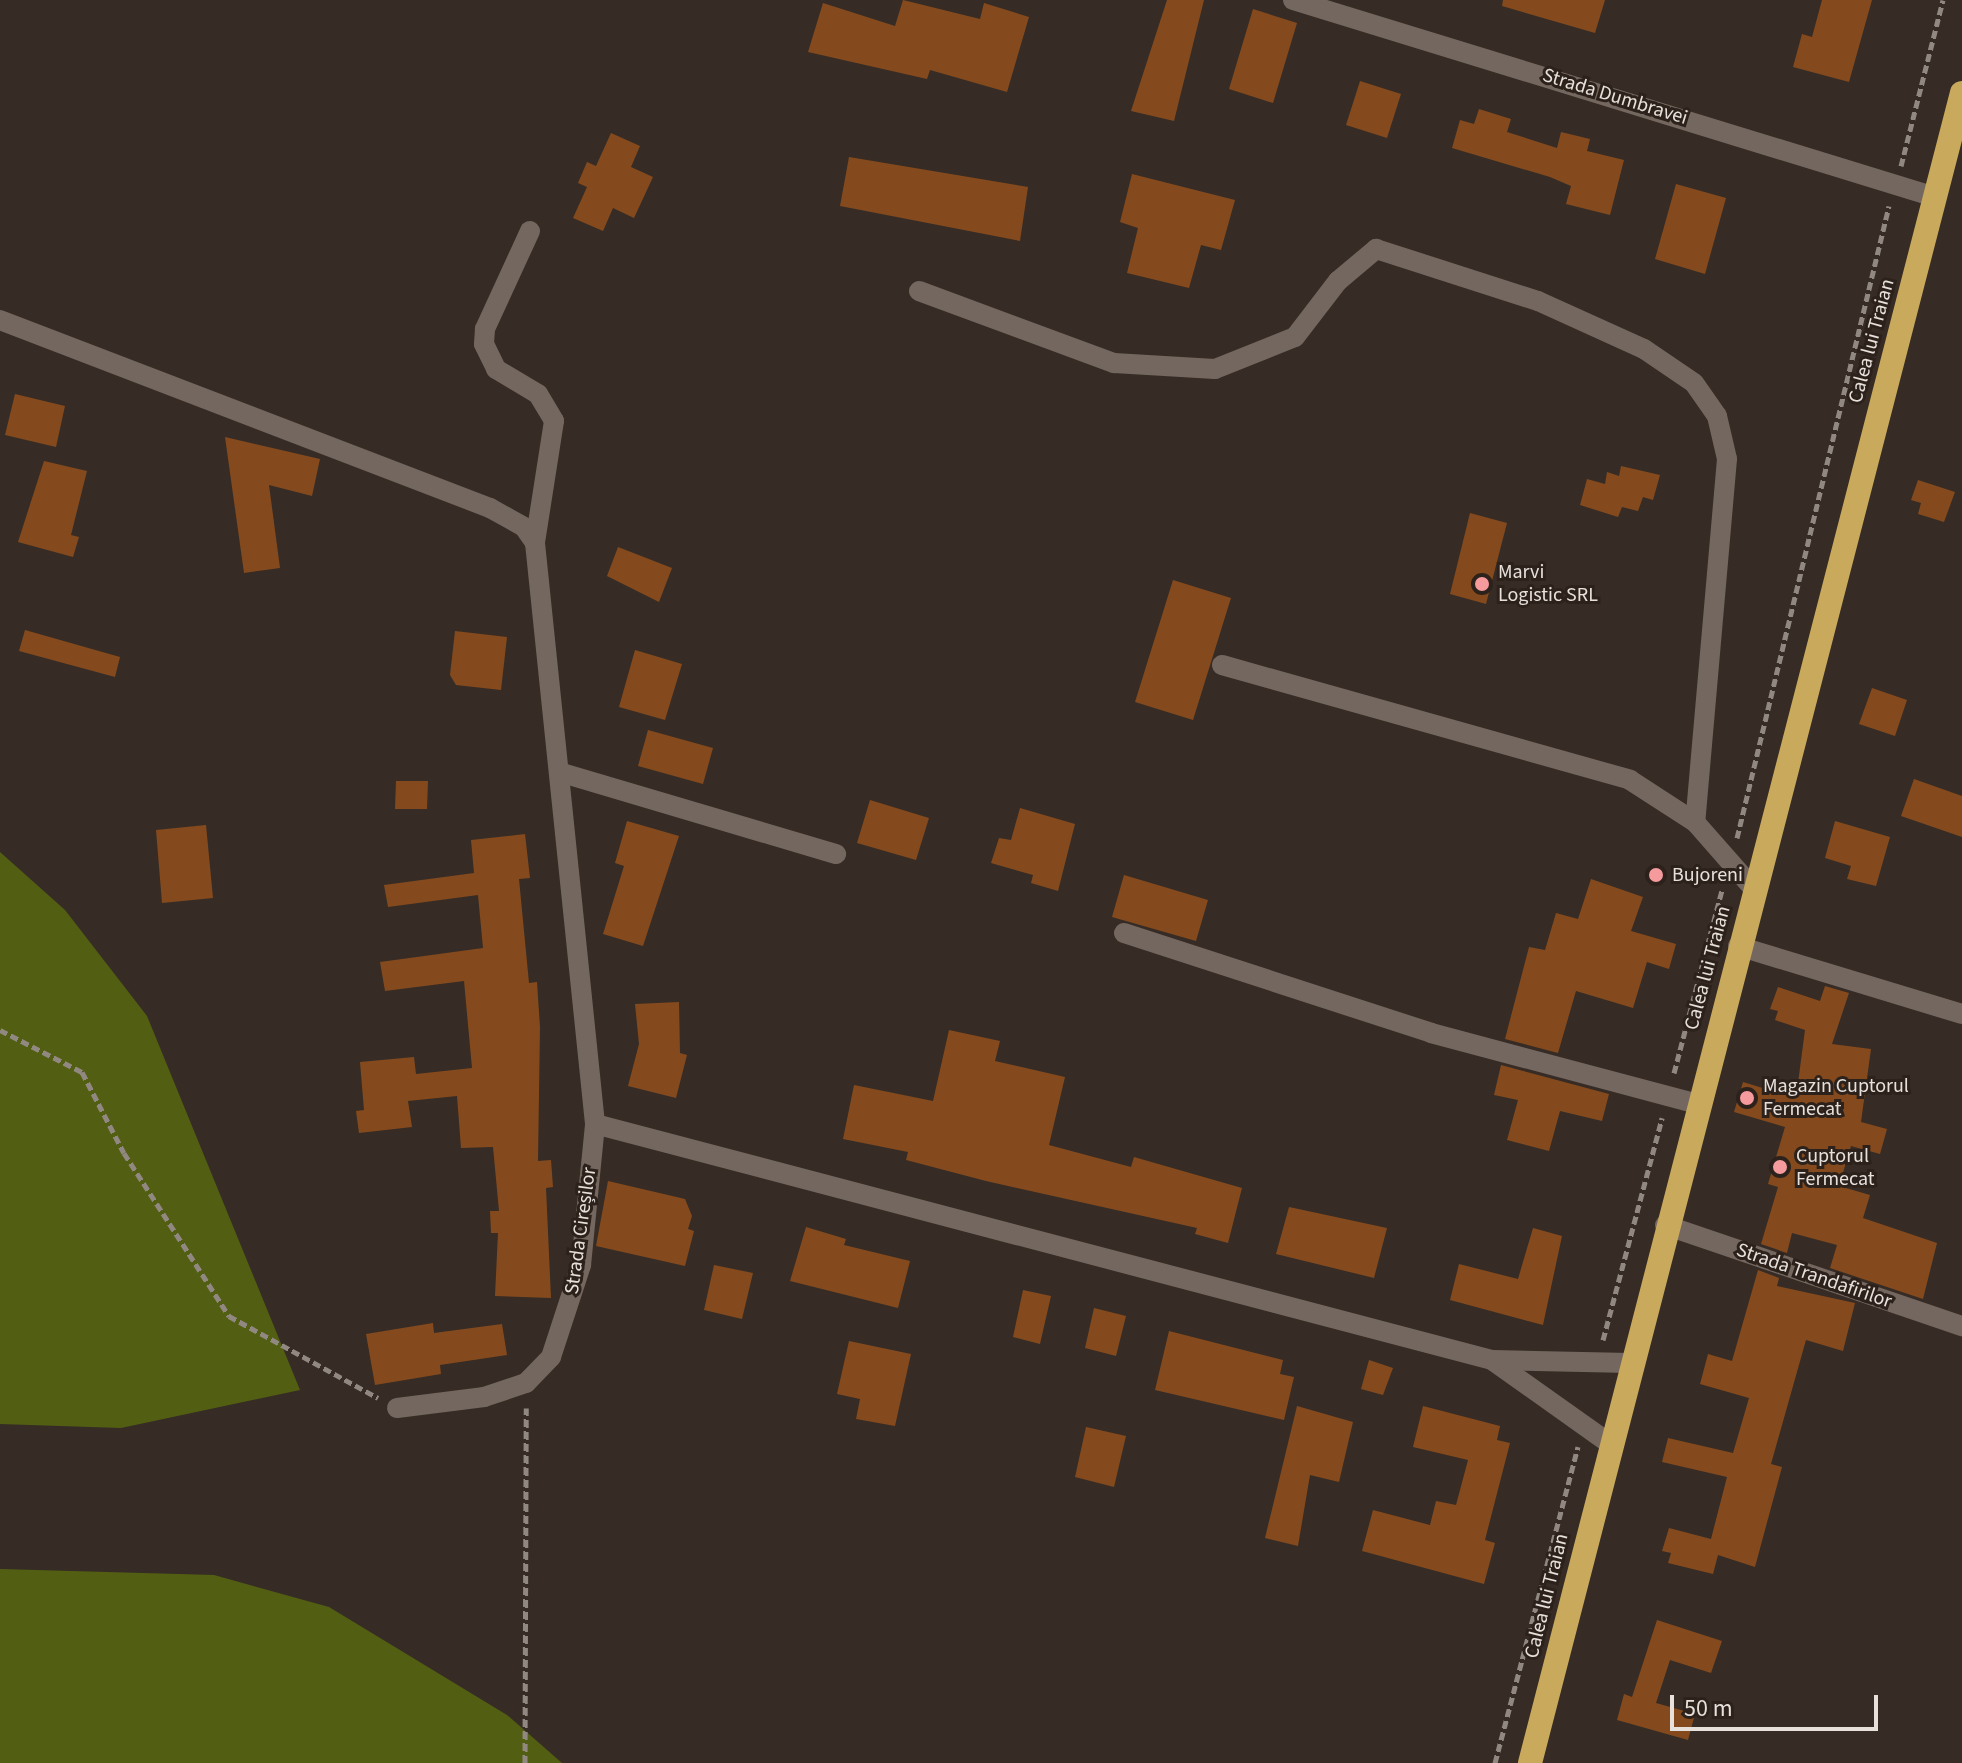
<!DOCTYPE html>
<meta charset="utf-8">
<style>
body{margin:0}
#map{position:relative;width:1962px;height:1763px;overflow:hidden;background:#362c25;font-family:"Source Sans 3",sans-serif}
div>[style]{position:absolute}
.forest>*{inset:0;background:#525f13}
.building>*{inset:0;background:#844a1d}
.path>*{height:5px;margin-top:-2.5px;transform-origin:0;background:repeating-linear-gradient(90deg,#918882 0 8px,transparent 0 12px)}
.minor>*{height:20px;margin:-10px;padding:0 10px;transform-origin:10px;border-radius:10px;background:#74675f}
.highway>*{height:24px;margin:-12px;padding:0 12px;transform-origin:12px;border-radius:12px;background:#c9a95b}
.dots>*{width:22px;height:22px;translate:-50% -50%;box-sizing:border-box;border:4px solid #2c221b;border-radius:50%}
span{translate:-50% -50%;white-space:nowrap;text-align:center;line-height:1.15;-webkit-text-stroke:6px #2c221b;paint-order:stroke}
.street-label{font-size:20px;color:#e7e0db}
.poi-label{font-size:20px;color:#e7e0db}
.left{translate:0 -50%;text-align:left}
.scale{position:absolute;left:1670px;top:1695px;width:208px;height:36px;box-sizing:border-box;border:4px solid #e7e0db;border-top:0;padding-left:10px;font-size:24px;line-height:28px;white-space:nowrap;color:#e7e0db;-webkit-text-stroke:6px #2c221b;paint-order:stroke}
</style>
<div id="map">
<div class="forest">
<i style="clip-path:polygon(0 852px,65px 910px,147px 1016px,300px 1390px,121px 1428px,0 1424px)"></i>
<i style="clip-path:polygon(0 1569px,214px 1575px,329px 1607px,507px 1715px,562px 1763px,0 1763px)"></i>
</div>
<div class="building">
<i style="clip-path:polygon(903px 0,980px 19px,984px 3px,1029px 17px,1007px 92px,930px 70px,927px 79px,808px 52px,823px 3px,895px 26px)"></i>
<i style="clip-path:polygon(1167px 0,1204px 0,1174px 121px,1131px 111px)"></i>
<i style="clip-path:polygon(1503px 0,1605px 0,1595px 33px,1502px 6px)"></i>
<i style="clip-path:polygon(1822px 0,1872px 0,1849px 82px,1793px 67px,1802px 34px,1812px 37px)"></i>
<i style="clip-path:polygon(1253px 9px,1297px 23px,1273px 103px,1229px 89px)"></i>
<i style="clip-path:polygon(1360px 81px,1401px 94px,1387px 138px,1346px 125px)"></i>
<i style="clip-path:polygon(1479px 109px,1511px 119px,1507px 132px,1557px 148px,1561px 132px,1590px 139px,1587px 151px,1624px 160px,1610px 215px,1566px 204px,1571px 186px,1550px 177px,1452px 148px,1460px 120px,1474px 124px)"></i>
<i style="clip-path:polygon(611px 133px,640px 146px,631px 167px,653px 177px,634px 218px,613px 208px,603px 231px,573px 218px,587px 187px,578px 183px,587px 162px,596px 166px)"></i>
<i style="clip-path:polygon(849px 157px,1028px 187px,1020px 241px,840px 206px)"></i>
<i style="clip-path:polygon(1132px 174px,1235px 200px,1221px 250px,1201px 245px,1189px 288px,1127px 273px,1138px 228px,1120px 222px)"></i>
<i style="clip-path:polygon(1676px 184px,1726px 198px,1705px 274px,1655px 259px)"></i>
<i style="clip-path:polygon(15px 394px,65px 406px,56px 447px,5px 435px)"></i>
<i style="clip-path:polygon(225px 437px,320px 459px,312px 496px,269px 485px,280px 568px,244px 573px)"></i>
<i style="clip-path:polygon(44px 461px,87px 471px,71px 535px,79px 537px,73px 557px,18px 542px)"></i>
<i style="clip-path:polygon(1621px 466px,1660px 475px,1653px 500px,1643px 497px,1638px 511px,1622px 507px,1618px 517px,1580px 505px,1587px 479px,1605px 484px,1607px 472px,1619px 476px)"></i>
<i style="clip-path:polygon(1918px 480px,1955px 492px,1944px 522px,1918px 514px,1921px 503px,1911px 500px)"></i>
<i style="clip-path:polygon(1470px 513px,1507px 523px,1486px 604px,1450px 594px)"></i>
<i style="clip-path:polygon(618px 547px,672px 568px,659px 602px,607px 576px)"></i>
<i style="clip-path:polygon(1173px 580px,1231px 598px,1193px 720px,1135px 702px)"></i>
<i style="clip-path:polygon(25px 630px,120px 657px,115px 677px,19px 651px)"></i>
<i style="clip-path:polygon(455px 631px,507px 637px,501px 690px,456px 685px,450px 675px)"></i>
<i style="clip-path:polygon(635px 650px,682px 664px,665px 720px,619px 707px)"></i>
<i style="clip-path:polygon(1872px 688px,1907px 700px,1895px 736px,1859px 724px)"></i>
<i style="clip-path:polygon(648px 730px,713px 748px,703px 784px,638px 766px)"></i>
<i style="clip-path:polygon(1914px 779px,1962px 796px,1962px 837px,1901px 816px)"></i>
<i style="clip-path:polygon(396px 781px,428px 781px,427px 809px,395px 809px)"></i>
<i style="clip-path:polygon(870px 800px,929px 818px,916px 860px,857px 843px)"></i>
<i style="clip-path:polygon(1020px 808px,1075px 824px,1058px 891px,1031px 883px,1033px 875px,991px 863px,999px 838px,1011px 840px)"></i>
<i style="clip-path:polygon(627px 821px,679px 836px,643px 946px,603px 934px,624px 866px,615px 863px)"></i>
<i style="clip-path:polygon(1835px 821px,1890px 837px,1876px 886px,1847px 879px,1851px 866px,1825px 858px)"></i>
<i style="clip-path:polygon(206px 825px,213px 898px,162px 903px,156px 830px)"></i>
<i style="clip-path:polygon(525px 834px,530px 878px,519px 879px,529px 983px,537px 982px,540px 1027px,538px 1161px,551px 1160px,553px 1187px,546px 1188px,551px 1298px,495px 1296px,498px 1233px,491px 1233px,490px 1211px,499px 1211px,493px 1147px,461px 1148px,457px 1096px,408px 1101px,412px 1127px,359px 1133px,356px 1111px,364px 1110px,360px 1062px,414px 1057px,416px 1074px,472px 1068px,464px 981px,385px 991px,380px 962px,483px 948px,478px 895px,388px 907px,384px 885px,474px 873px,471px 840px)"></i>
<i style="clip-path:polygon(1124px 875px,1208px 900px,1196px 941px,1112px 917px)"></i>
<i style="clip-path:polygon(1591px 879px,1643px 897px,1631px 931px,1676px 944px,1669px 969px,1647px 962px,1633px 1008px,1576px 991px,1558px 1053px,1505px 1039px,1529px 947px,1545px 950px,1556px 913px,1578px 919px)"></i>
<i style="clip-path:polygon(1825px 986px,1849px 993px,1832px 1044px,1871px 1049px,1861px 1122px,1887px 1129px,1880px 1154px,1851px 1146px,1839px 1186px,1870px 1195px,1863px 1218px,1937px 1243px,1923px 1299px,1830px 1268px,1837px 1245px,1792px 1233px,1787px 1253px,1761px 1244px,1778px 1187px,1768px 1184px,1785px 1127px,1734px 1112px,1743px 1082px,1796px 1098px,1805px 1030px,1775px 1020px,1778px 1011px,1770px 1009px,1778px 987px,1820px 1001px)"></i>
<i style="clip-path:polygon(679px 1002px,680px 1053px,687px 1055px,676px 1098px,628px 1086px,639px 1044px,635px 1004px)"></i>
<i style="clip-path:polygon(949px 1030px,1000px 1041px,995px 1061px,1065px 1077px,1049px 1145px,1131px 1167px,1134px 1157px,1242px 1188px,1228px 1243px,1195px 1234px,1197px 1228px,986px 1181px,906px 1160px,908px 1152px,843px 1139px,854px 1085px,933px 1101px)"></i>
<i style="clip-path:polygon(1501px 1065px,1609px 1094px,1602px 1121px,1560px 1111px,1549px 1151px,1507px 1140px,1518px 1100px,1494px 1095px)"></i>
<i style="clip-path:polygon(608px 1181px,685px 1199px,692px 1216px,688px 1229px,694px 1231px,685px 1266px,596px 1246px)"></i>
<i style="clip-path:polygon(1289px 1207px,1387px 1228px,1374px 1278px,1276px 1254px)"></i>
<i style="clip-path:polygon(806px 1227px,846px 1239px,844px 1245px,910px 1261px,898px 1308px,790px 1281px)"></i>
<i style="clip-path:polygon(1533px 1228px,1562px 1236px,1543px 1325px,1450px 1300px,1459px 1264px,1518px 1279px)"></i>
<i style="clip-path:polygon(714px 1265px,753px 1273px,742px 1319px,704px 1310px)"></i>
<i style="clip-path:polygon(1758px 1270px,1779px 1278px,1777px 1286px,1855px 1303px,1843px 1351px,1806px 1340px,1771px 1464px,1782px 1467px,1755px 1567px,1718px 1555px,1713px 1574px,1668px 1563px,1671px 1553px,1662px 1551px,1669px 1528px,1711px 1539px,1727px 1477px,1662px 1462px,1668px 1438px,1733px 1453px,1749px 1398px,1700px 1384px,1708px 1354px,1732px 1361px)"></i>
<i style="clip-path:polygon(1023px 1290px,1051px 1296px,1040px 1344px,1013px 1337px)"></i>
<i style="clip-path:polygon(1094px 1308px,1126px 1316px,1116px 1356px,1085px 1348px)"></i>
<i style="clip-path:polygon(433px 1323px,434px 1333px,502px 1324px,507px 1355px,440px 1365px,441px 1374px,375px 1385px,366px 1334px)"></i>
<i style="clip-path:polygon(1169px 1331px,1283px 1360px,1280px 1374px,1294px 1377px,1284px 1420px,1155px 1390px)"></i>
<i style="clip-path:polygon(849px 1341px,911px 1354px,895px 1426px,856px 1419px,860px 1399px,837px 1394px)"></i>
<i style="clip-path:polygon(1369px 1360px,1393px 1368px,1383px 1395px,1361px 1389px)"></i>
<i style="clip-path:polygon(1297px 1406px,1353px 1422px,1339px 1482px,1310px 1475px,1298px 1546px,1265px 1538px)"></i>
<i style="clip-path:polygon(1423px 1406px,1500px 1426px,1497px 1440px,1510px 1443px,1485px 1540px,1495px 1543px,1484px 1584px,1362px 1551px,1373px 1510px,1430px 1525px,1436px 1501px,1456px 1505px,1468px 1460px,1413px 1447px)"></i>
<i style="clip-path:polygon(1086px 1427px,1126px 1436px,1114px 1487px,1075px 1477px)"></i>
<i style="clip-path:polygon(1657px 1620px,1722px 1641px,1711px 1673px,1670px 1660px,1656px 1703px,1695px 1714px,1688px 1740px,1617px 1720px,1624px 1694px,1632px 1697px)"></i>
</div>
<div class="path">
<i style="left:1901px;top:166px;width:171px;rotate:-75.8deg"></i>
<i style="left:1737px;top:838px;width:650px;rotate:-76.48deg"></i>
<i style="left:0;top:1030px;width:92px;rotate:27.1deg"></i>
<i style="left:82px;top:1072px;width:91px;rotate:62.6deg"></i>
<i style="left:124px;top:1153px;width:194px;rotate:57.2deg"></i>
<i style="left:229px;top:1316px;width:170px;rotate:28.8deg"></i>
<i style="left:1674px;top:1073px;width:189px;rotate:-75.3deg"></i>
<i style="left:1603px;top:1340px;width:230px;rotate:-75.1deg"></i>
<i style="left:525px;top:1763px;width:355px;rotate:-89.8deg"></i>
<i style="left:1495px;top:1763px;width:327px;rotate:-75.3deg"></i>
</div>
<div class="minor">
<i style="left:1293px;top:0;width:672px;rotate:17.06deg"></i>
<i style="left:530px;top:231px;width:108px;rotate:114.7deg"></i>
<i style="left:485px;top:329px;width:15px;rotate:94deg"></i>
<i style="left:484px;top:344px;width:28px;rotate:64deg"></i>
<i style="left:496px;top:369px;width:49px;rotate:30.8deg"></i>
<i style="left:538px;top:394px;width:31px;rotate:59deg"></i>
<i style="left:554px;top:421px;width:123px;rotate:98.9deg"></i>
<i style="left:535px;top:543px;width:584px;rotate:84.1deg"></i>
<i style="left:595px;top:1124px;width:928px;rotate:14.74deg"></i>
<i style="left:1492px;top:1360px;width:138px;rotate:1.2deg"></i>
<i style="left:919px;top:291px;width:208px;rotate:20.3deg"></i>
<i style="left:1114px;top:363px;width:101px;rotate:3.4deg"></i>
<i style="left:1215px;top:369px;width:86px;rotate:-21.8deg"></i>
<i style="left:1295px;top:337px;width:71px;rotate:-52.5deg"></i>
<i style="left:1338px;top:281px;width:50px;rotate:-40.1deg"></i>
<i style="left:1376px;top:249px;width:170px;rotate:17.8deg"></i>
<i style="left:1538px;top:301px;width:116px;rotate:24.4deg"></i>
<i style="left:1644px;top:349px;width:60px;rotate:34.2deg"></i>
<i style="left:1694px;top:383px;width:40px;rotate:55.1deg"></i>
<i style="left:1717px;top:416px;width:44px;rotate:76.9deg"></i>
<i style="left:1727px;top:459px;width:364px;rotate:95deg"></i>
<i style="left:0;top:320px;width:525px;rotate:20.99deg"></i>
<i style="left:490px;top:508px;width:39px;rotate:29deg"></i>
<i style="left:524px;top:527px;width:19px;rotate:55deg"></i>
<i style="left:1222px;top:665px;width:424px;rotate:15.7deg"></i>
<i style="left:1630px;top:780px;width:77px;rotate:32.9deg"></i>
<i style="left:1695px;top:822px;width:88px;rotate:48.7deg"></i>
<i style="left:559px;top:772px;width:289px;rotate:16.5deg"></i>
<i style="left:1124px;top:933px;width:323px;rotate:18deg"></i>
<i style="left:1431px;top:1033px;width:275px;rotate:14.9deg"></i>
<i style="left:1738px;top:946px;width:234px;rotate:16.9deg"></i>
<i style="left:1665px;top:1225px;width:314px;rotate:18.8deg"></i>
<i style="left:1492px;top:1360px;width:145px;rotate:35.4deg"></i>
<i style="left:397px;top:1408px;width:88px;rotate:-7.2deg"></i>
<i style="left:484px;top:1397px;width:44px;rotate:-18.4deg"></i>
<i style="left:526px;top:1383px;width:36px;rotate:-46deg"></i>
<i style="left:551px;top:1357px;width:97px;rotate:-71.9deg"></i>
<i style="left:581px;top:1265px;width:142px;rotate:-84.3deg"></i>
</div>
<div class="highway">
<i style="left:1530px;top:1763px;width:1725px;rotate:-75.5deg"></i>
</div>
<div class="dots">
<i style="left:1482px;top:584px;background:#f59b9e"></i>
<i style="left:1656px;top:875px;background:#f59b9e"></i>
<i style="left:1747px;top:1098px;background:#f59b9e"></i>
<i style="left:1780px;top:1167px;background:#f59b9e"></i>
</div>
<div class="street-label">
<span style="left:1615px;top:97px;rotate:17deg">Strada Dumbravei</span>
<span style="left:1872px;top:341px;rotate:-75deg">Calea lui Traian</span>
<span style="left:1708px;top:968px;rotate:-75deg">Calea lui Traian</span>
<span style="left:581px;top:1231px;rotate:-82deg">Strada Cireșilor</span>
<span style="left:1814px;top:1276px;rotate:19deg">Strada Trandafirilor</span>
<span style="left:1547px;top:1596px;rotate:-76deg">Calea lui Traian</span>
</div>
<div class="poi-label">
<span class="left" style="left:1498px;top:584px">Marvi<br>Logistic SRL</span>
<span class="left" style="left:1672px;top:875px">Bujoreni</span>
<span class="left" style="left:1763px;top:1098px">Magazin Cuptorul<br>Fermecat</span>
<span class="left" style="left:1796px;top:1168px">Cuptorul<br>Fermecat</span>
</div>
<div class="scale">50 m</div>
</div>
